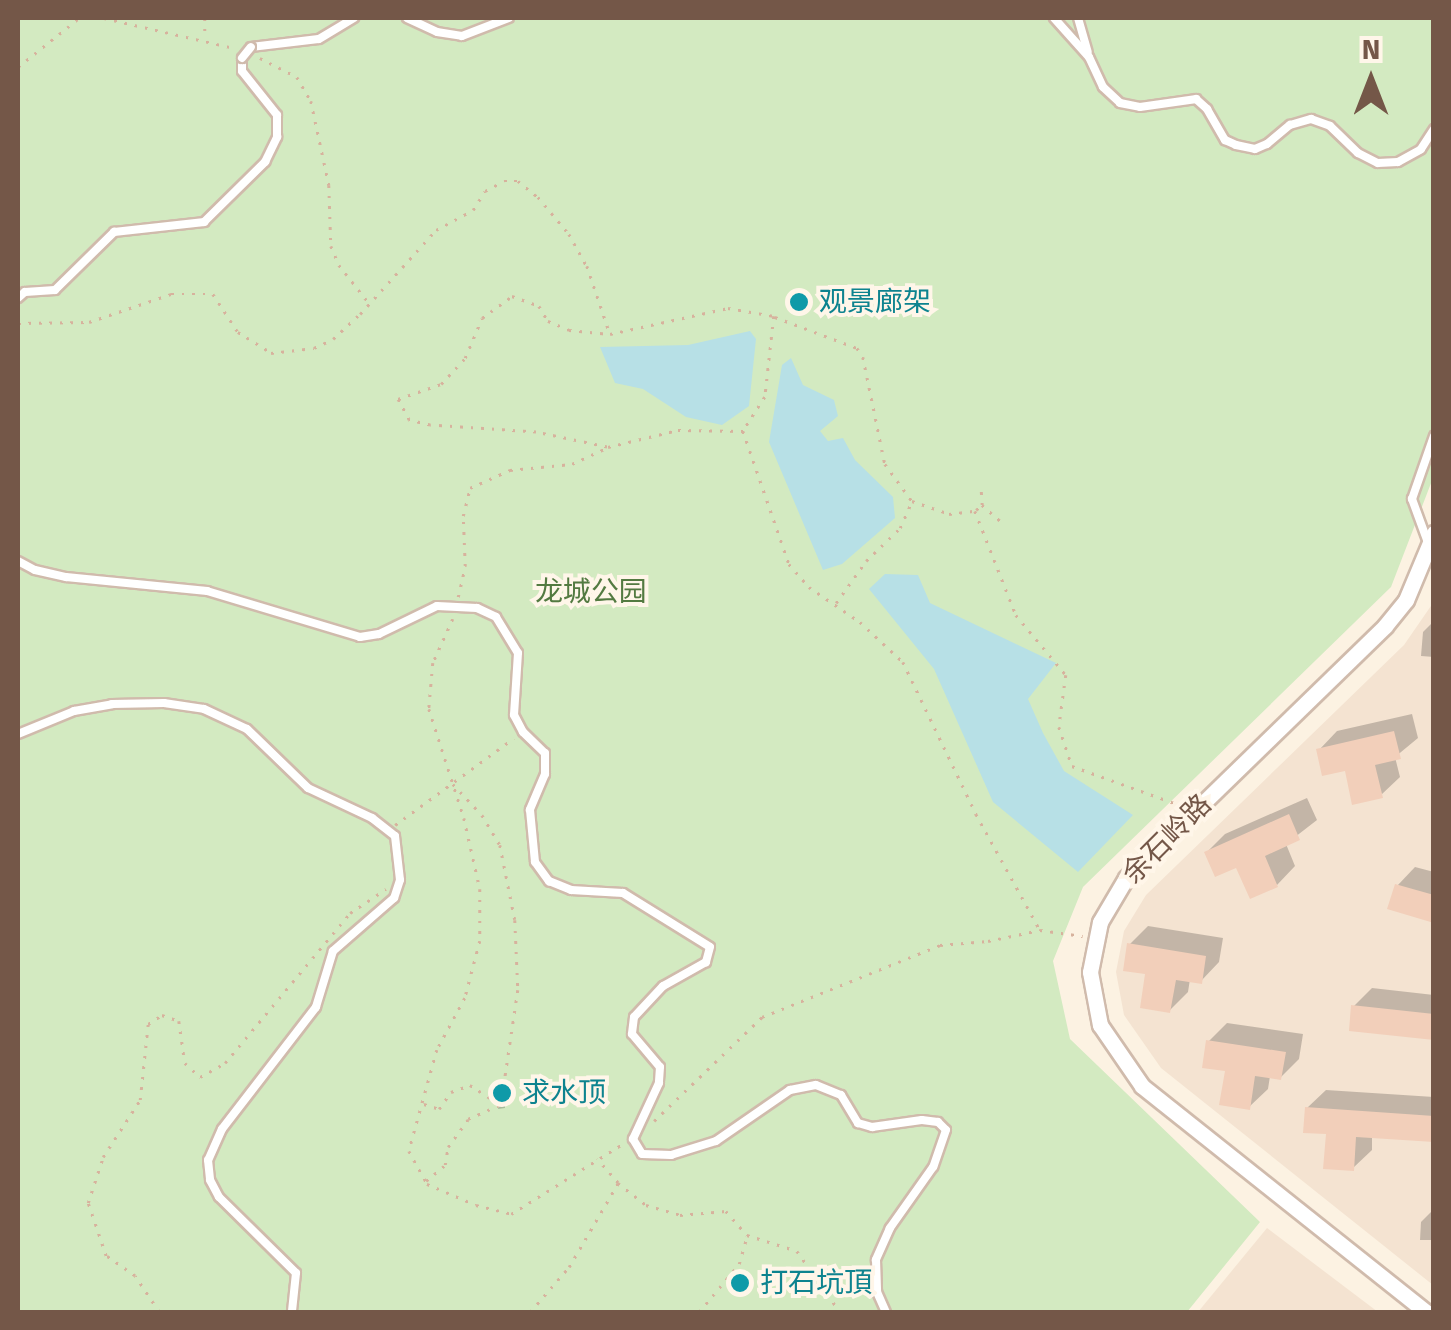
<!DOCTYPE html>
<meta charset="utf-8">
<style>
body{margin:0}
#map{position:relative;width:1451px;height:1330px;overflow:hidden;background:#fcf2e2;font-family:"Fira Sans","Noto Sans SC",sans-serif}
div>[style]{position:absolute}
.residential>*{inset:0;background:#f4e3d1}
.green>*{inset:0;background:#d3eac1}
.water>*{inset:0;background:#b7e0e6}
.shadow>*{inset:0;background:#0003}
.building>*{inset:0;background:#f2cfba}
.path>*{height:2.5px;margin-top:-1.25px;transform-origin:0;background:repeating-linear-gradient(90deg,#d7b29d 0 2.5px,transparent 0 10.5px)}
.roads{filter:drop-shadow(2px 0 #d0bbac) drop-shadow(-2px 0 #d0bbac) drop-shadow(0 2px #d0bbac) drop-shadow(0 -2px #d0bbac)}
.lane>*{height:8px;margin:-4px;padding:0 4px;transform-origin:4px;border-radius:4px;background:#fff}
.street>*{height:15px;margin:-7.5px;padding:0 7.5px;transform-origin:7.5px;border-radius:7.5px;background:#fff}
.bridges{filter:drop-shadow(2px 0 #d0bbac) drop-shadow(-2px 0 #d0bbac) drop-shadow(0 2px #d0bbac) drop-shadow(0 -2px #d0bbac)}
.lane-bridge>*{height:8px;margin:-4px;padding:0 4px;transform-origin:4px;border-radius:4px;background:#fff}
.dots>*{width:28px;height:28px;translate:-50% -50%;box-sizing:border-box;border:5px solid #fff6e9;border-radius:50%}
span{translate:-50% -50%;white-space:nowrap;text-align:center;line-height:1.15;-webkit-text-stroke:8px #fff6e9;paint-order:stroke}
.culture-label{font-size:28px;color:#0d838f}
.left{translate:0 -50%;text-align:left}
.park-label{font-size:28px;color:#537a41}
.street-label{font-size:28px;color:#745748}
.frame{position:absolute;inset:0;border:20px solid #745748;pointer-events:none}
.north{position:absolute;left:1321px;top:30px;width:100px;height:100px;-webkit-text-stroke:8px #fff6e9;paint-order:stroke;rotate:0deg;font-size:28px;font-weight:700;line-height:40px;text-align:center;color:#745748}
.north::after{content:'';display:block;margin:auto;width:35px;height:45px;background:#745748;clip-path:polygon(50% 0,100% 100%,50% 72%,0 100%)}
</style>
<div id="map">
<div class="residential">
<i style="clip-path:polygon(1433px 603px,1433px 1285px,1161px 1068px,1124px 1015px,1116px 972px,1124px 931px,1146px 895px,1404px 645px)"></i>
<i style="clip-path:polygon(1267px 1228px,1378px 1312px,1198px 1312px)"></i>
</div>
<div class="green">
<i style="clip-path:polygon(18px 18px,1433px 18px,1433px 478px,1391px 587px,1083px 887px,1053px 961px,1070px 1039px,1260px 1222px,1187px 1312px,18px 1312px)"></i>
</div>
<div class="water">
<i style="clip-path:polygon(750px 331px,756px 339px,749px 406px,722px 425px,686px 417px,643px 389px,615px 383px,600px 347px,688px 345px)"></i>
<i style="clip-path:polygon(791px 358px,803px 385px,834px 400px,838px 416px,820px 431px,828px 441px,843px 438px,855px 460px,893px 497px,895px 518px,842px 564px,823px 570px,769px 442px,782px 365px)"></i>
<i style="clip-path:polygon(885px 574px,918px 575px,930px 603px,1056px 663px,1028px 699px,1043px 733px,1064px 771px,1133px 815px,1078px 872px,993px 802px,934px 669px,869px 589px)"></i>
</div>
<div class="shadow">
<i style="clip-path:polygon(1434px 621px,1434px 657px,1421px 656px,1423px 632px)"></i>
<i style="clip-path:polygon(1412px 714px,1418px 738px,1395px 757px,1400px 777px,1381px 795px,1319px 750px,1337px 731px)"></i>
<i style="clip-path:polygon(1307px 798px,1317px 820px,1286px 844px,1295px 866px,1277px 885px,1207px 852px,1225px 834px)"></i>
<i style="clip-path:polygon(1415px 867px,1434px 872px,1434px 920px,1397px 886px)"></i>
<i style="clip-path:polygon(1148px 926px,1223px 938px,1219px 962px,1201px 981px,1190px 979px,1188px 992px,1170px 1010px,1129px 945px)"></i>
<i style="clip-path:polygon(1372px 988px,1434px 995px,1434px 1038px,1354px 1006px)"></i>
<i style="clip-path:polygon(1227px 1023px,1303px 1034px,1299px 1059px,1280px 1078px,1270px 1076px,1268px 1089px,1249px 1107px,1209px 1041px)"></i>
<i style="clip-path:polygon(1326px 1090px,1434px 1097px,1434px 1139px,1372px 1135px,1372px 1150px,1353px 1168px,1307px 1108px)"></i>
<i style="clip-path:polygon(501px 1098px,505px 1098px,505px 1108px,498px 1109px)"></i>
<i style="clip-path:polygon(1434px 1209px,1434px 1240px,1420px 1240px,1421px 1222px)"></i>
</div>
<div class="building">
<i style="clip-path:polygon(1394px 731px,1401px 759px,1375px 765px,1383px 798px,1352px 805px,1345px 771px,1322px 776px,1316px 749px)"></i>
<i style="clip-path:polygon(1289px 814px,1300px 840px,1265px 856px,1278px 887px,1250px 899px,1236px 868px,1215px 877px,1204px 852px)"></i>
<i style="clip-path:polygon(1395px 884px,1434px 895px,1434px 923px,1387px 909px)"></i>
<i style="clip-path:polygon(1127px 943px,1206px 956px,1202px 984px,1176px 980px,1170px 1013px,1140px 1008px,1145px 974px,1123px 971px)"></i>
<i style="clip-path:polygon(1351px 1005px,1434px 1014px,1434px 1040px,1349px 1031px)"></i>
<i style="clip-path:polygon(1206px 1040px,1286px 1052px,1281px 1080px,1255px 1076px,1250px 1110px,1219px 1105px,1225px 1071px,1202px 1068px)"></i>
<i style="clip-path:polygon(1305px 1107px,1434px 1116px,1434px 1142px,1356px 1137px,1354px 1171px,1323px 1169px,1326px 1134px,1303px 1133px)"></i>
</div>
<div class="path">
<i style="left:104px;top:18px;width:133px;rotate:13deg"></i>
<i style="left:205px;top:18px;width:18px;rotate:90deg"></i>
<i style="left:260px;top:58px;width:42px;rotate:27.2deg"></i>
<i style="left:297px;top:77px;width:28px;rotate:60deg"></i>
<i style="left:311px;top:101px;width:86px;rotate:77.9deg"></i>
<i style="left:329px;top:185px;width:61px;rotate:88.1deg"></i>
<i style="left:331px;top:246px;width:21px;rotate:67deg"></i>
<i style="left:339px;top:265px;width:48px;rotate:51.7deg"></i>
<i style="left:18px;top:67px;width:78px;rotate:-38.8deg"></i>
<i style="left:775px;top:317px;width:88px;rotate:20.7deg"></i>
<i style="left:857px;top:348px;width:11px;rotate:56deg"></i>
<i style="left:863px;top:357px;width:109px;rotate:78.4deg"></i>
<i style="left:885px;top:464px;width:46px;rotate:53.9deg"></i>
<i style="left:912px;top:501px;width:39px;rotate:19deg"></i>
<i style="left:949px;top:514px;width:26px;rotate:-7deg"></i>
<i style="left:975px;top:511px;width:112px;rotate:68.5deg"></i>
<i style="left:1016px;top:615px;width:78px;rotate:50.2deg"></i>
<i style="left:1066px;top:675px;width:52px;rotate:97.7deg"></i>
<i style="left:1059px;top:727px;width:41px;rotate:71.6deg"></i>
<i style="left:1072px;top:766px;width:115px;rotate:19.9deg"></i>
<i style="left:18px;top:323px;width:71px;rotate:-0.8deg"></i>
<i style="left:89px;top:322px;width:87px;rotate:-18.9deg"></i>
<i style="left:171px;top:294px;width:42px"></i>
<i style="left:213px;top:294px;width:45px;rotate:56.7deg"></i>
<i style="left:238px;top:332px;width:39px;rotate:32deg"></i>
<i style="left:271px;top:353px;width:43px;rotate:-6.6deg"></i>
<i style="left:314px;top:348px;width:21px;rotate:-25deg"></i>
<i style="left:333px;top:339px;width:37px;rotate:-43deg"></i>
<i style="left:360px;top:314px;width:113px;rotate:-47.9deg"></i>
<i style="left:436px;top:230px;width:42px;rotate:-28.4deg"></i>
<i style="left:473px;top:210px;width:22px;rotate:-58deg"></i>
<i style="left:485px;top:191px;width:21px;rotate:-28deg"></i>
<i style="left:504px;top:181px;width:14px"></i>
<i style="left:518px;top:181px;width:26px;rotate:39deg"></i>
<i style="left:538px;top:197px;width:48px;rotate:50deg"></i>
<i style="left:569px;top:234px;width:37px;rotate:61deg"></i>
<i style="left:587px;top:266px;width:72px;rotate:71.3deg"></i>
<i style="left:607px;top:447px;width:73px;rotate:-168.1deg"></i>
<i style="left:536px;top:432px;width:106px;rotate:-176.2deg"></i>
<i style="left:430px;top:425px;width:22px;rotate:-167deg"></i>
<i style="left:409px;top:420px;width:24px;rotate:-118deg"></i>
<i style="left:398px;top:399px;width:46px;rotate:-19.2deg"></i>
<i style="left:441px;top:384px;width:35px;rotate:-47deg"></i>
<i style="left:465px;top:358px;width:43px;rotate:-67deg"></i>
<i style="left:482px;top:318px;width:37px;rotate:-36deg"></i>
<i style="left:512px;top:296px;width:29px;rotate:20deg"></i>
<i style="left:539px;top:306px;width:17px;rotate:59deg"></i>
<i style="left:548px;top:321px;width:23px;rotate:23deg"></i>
<i style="left:569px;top:330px;width:41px;rotate:5.6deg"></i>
<i style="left:610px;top:334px;width:121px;rotate:-12.4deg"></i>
<i style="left:728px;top:308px;width:47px;rotate:9.9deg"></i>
<i style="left:774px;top:316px;width:81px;rotate:96.3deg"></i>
<i style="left:765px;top:397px;width:40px;rotate:122.9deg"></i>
<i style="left:982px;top:505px;width:30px;rotate:41deg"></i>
<i style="left:976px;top:510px;width:8px;rotate:-40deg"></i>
<i style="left:982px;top:505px;width:14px;rotate:-94deg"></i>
<i style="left:458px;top:597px;width:32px;rotate:-77deg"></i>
<i style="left:465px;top:566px;width:50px;rotate:-92.3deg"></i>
<i style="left:463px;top:516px;width:29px;rotate:-76deg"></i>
<i style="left:470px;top:488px;width:44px;rotate:-24.2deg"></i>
<i style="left:510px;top:470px;width:62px;rotate:-5.5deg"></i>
<i style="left:572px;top:464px;width:40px;rotate:-25deg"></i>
<i style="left:608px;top:447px;width:72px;rotate:-13.7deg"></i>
<i style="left:678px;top:430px;width:65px;rotate:0.9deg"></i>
<i style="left:743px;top:431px;width:141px;rotate:70.9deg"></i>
<i style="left:789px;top:564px;width:30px;rotate:49deg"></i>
<i style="left:809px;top:587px;width:62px;rotate:34.5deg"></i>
<i style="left:860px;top:622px;width:59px;rotate:42.9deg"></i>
<i style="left:903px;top:662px;width:169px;rotate:64.3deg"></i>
<i style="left:976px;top:814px;width:132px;rotate:61.1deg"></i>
<i style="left:836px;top:603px;width:52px;rotate:-54.5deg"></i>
<i style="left:866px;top:561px;width:47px;rotate:-44.1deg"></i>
<i style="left:900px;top:528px;width:27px;rotate:-66deg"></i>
<i style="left:453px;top:619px;width:48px;rotate:114.4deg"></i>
<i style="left:433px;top:663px;width:46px;rotate:95deg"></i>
<i style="left:429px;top:709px;width:114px;rotate:72.2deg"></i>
<i style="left:464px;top:818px;width:73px;rotate:77.3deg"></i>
<i style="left:480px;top:889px;width:52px;rotate:90deg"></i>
<i style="left:480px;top:941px;width:59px;rotate:104.7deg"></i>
<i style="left:465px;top:998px;width:59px;rotate:118.3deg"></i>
<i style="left:437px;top:1050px;width:105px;rotate:105.5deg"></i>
<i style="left:409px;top:1151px;width:38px;rotate:61deg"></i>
<i style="left:427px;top:1184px;width:53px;rotate:23.2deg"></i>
<i style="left:476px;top:1205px;width:36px;rotate:14deg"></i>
<i style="left:511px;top:1214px;width:133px;rotate:-32.1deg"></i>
<i style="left:453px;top:784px;width:42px;rotate:46.9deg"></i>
<i style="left:482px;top:815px;width:35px;rotate:59deg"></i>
<i style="left:500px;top:845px;width:76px;rotate:78.7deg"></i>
<i style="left:515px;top:920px;width:70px;rotate:87.5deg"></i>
<i style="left:518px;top:990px;width:116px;rotate:98.4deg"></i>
<i style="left:395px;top:825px;width:147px;rotate:-36.2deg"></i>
<i style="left:424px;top:1104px;width:16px;rotate:18deg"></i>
<i style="left:439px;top:1109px;width:21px;rotate:-55deg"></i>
<i style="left:451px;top:1092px;width:20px;rotate:-20deg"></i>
<i style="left:470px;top:1085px;width:35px;rotate:33deg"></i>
<i style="left:654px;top:1121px;width:150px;rotate:-43.9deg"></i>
<i style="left:762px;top:1017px;width:192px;rotate:-22deg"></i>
<i style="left:940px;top:945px;width:48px;rotate:-4.8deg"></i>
<i style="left:988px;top:941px;width:53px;rotate:-11.9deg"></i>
<i style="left:1040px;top:930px;width:43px;rotate:7.9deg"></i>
<i style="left:426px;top:1181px;width:25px;rotate:-40deg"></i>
<i style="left:445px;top:1165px;width:18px;rotate:-81deg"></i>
<i style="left:448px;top:1147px;width:34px;rotate:-54deg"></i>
<i style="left:468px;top:1119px;width:34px;rotate:-24deg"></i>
<i style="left:618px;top:1183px;width:36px;rotate:38deg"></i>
<i style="left:646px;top:1205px;width:35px;rotate:16deg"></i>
<i style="left:680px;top:1215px;width:46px;rotate:-5deg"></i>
<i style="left:726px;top:1211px;width:32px;rotate:49deg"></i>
<i style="left:747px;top:1235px;width:52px;rotate:17.7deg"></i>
<i style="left:797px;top:1251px;width:75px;rotate:54.8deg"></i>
<i style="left:159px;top:1312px;width:43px;rotate:-123.7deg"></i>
<i style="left:135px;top:1276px;width:35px;rotate:-145deg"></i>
<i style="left:106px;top:1256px;width:56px;rotate:-108.8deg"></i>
<i style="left:88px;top:1203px;width:48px;rotate:-71.9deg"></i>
<i style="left:103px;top:1157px;width:68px;rotate:-57deg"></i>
<i style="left:140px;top:1100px;width:76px;rotate:-84deg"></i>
<i style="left:148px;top:1024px;width:17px;rotate:-33deg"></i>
<i style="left:162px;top:1015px;width:18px;rotate:19deg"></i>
<i style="left:179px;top:1021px;width:42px;rotate:81.9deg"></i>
<i style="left:185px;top:1063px;width:21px;rotate:43deg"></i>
<i style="left:200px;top:1077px;width:29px;rotate:-29deg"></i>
<i style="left:225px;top:1063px;width:195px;rotate:-50.2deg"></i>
<i style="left:350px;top:913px;width:43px;rotate:-33.7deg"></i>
<i style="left:530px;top:1312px;width:60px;rotate:-49.1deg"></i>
<i style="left:569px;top:1267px;width:97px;rotate:-59.7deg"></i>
<i style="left:618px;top:1183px;width:32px;rotate:-131deg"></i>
<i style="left:699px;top:1312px;width:62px;rotate:-50.2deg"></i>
<i style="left:739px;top:1264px;width:29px;rotate:-74deg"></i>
</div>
<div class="roads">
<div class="lane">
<i style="left:407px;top:18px;width:33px;rotate:25deg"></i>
<i style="left:437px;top:32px;width:25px;rotate:9deg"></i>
<i style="left:462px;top:36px;width:50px;rotate:-21deg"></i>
<i style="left:1054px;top:18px;width:52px;rotate:48.1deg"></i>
<i style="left:1089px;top:57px;width:33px;rotate:65deg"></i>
<i style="left:1103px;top:87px;width:23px;rotate:43deg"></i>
<i style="left:1120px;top:103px;width:20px;rotate:11deg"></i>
<i style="left:1140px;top:107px;width:57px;rotate:-8.1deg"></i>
<i style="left:1196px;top:99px;width:15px;rotate:42deg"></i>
<i style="left:1207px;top:109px;width:36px;rotate:60deg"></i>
<i style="left:1225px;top:140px;width:12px;rotate:24deg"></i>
<i style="left:1236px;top:145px;width:19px;rotate:12deg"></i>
<i style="left:1255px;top:149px;width:13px;rotate:-23deg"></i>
<i style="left:1267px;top:144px;width:30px;rotate:-40deg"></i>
<i style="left:1290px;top:125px;width:22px;rotate:-16deg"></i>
<i style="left:1311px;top:119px;width:20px;rotate:20deg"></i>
<i style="left:1330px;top:126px;width:39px;rotate:44deg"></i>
<i style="left:1358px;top:153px;width:22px;rotate:27deg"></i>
<i style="left:1378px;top:163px;width:20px;rotate:-3deg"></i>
<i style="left:1398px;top:162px;width:26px;rotate:-29deg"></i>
<i style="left:1421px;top:149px;width:24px;rotate:-57deg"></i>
<i style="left:1078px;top:18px;width:35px;rotate:74deg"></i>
<i style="left:251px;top:47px;width:68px;rotate:-6.7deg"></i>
<i style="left:319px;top:39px;width:41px;rotate:-31deg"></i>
<i style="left:18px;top:298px;width:9px;rotate:-41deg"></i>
<i style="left:25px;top:292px;width:30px;rotate:-4deg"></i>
<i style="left:55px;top:290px;width:83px;rotate:-44.5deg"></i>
<i style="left:114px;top:232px;width:91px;rotate:-6.3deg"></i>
<i style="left:204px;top:222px;width:86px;rotate:-44.5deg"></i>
<i style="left:265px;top:162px;width:28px;rotate:-64deg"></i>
<i style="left:277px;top:137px;width:22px;rotate:-90deg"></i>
<i style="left:277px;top:115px;width:56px;rotate:-128.5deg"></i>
<i style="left:242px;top:71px;width:13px;rotate:-90deg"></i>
<i style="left:1427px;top:540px;width:44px;rotate:-110.1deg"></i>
<i style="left:1412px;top:499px;width:67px;rotate:-70.8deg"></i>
<i style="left:18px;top:561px;width:19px;rotate:28deg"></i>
<i style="left:35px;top:570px;width:32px;rotate:13deg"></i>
<i style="left:66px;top:577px;width:142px;rotate:5.7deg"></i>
<i style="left:207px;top:591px;width:160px;rotate:16.7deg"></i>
<i style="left:360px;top:637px;width:19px;rotate:-9deg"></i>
<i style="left:379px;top:634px;width:64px;rotate:-25.8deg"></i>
<i style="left:437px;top:606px;width:40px;rotate:2.9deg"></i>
<i style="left:477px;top:608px;width:21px;rotate:25deg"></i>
<i style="left:496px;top:617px;width:42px;rotate:58.6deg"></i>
<i style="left:518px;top:653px;width:62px;rotate:93.7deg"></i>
<i style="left:514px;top:715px;width:19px;rotate:62deg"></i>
<i style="left:523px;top:732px;width:30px;rotate:44deg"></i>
<i style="left:545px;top:753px;width:21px;rotate:90deg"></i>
<i style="left:545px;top:774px;width:39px;rotate:113deg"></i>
<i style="left:530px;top:810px;width:52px;rotate:84.5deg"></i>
<i style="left:535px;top:862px;width:24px;rotate:54deg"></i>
<i style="left:549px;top:881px;width:24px;rotate:22deg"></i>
<i style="left:571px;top:890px;width:52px;rotate:3.3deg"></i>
<i style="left:623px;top:893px;width:102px;rotate:31.8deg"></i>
<i style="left:710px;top:947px;width:16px;rotate:105deg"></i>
<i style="left:706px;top:962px;width:49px;rotate:150.8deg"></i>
<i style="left:663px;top:986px;width:42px;rotate:133.1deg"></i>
<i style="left:634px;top:1017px;width:17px;rotate:97deg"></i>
<i style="left:632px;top:1034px;width:43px;rotate:49.7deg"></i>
<i style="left:660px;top:1067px;width:16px;rotate:94deg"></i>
<i style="left:659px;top:1083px;width:62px;rotate:114.9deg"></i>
<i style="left:633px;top:1139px;width:17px;rotate:59deg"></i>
<i style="left:642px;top:1154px;width:29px;rotate:2deg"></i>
<i style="left:671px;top:1155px;width:47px;rotate:-17.3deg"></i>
<i style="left:716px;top:1141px;width:90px;rotate:-34.6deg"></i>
<i style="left:790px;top:1090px;width:26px;rotate:-11deg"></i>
<i style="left:816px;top:1085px;width:27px;rotate:22deg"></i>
<i style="left:841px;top:1095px;width:33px;rotate:59deg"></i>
<i style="left:858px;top:1123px;width:15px;rotate:16deg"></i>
<i style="left:872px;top:1127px;width:50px;rotate:-8deg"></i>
<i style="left:922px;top:1120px;width:16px;rotate:7deg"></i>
<i style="left:938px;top:1122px;width:11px;rotate:45deg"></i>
<i style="left:946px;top:1130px;width:39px;rotate:109deg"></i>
<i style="left:933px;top:1167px;width:75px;rotate:125.2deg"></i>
<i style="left:890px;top:1228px;width:35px;rotate:114deg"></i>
<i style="left:876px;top:1260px;width:32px;rotate:88deg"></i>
<i style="left:877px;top:1292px;width:22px;rotate:66deg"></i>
<i style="left:18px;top:734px;width:61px;rotate:-22.3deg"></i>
<i style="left:74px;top:711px;width:39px;rotate:-10deg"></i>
<i style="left:112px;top:704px;width:52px;rotate:-1.1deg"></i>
<i style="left:164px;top:703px;width:40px;rotate:8.5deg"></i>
<i style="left:204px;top:709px;width:47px;rotate:24.9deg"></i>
<i style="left:247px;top:729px;width:85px;rotate:44deg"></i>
<i style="left:308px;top:788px;width:71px;rotate:25.1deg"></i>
<i style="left:372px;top:818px;width:29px;rotate:38deg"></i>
<i style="left:395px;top:836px;width:44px;rotate:83.5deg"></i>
<i style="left:400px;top:880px;width:19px;rotate:108deg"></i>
<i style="left:394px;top:898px;width:81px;rotate:139deg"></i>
<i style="left:333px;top:951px;width:59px;rotate:106.9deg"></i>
<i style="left:316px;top:1007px;width:154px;rotate:127.6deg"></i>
<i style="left:222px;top:1129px;width:34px;rotate:114deg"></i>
<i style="left:208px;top:1160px;width:20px;rotate:84deg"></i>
<i style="left:210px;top:1180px;width:19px;rotate:62deg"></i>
<i style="left:219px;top:1197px;width:108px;rotate:44.6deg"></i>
<i style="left:296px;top:1273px;width:39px;rotate:96deg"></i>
</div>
<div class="street">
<i style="left:1426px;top:1312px;width:363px;rotate:-141.5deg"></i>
<i style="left:1142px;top:1086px;width:74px;rotate:-124.5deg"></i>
<i style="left:1100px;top:1025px;width:54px;rotate:-100.7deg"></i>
<i style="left:1090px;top:972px;width:51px;rotate:-78.7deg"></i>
<i style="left:1100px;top:922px;width:51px;rotate:-59.4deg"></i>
<i style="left:1126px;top:878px;width:361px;rotate:-44.2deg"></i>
<i style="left:1385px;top:626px;width:33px;rotate:-51deg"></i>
<i style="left:1406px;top:600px;width:73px;rotate:-67.3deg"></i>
</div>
</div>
<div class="bridges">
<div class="lane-bridge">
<i style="left:242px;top:58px;width:14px;rotate:-51deg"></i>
</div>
</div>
<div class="dots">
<i style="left:799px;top:302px;background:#0f9aa8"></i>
<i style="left:502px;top:1093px;background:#0f9aa8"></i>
<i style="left:740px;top:1283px;background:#0f9aa8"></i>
</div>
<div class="culture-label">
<span class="left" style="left:819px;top:302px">观景廊架</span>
<span class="left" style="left:522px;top:1093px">求水顶</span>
<span class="left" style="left:760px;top:1283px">打石坑頂</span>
</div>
<div class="park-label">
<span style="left:591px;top:592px">龙城公园</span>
</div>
<div class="street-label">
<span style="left:1167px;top:839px;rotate:-45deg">余石岭路</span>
</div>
<div class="frame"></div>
<div class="north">N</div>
</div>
